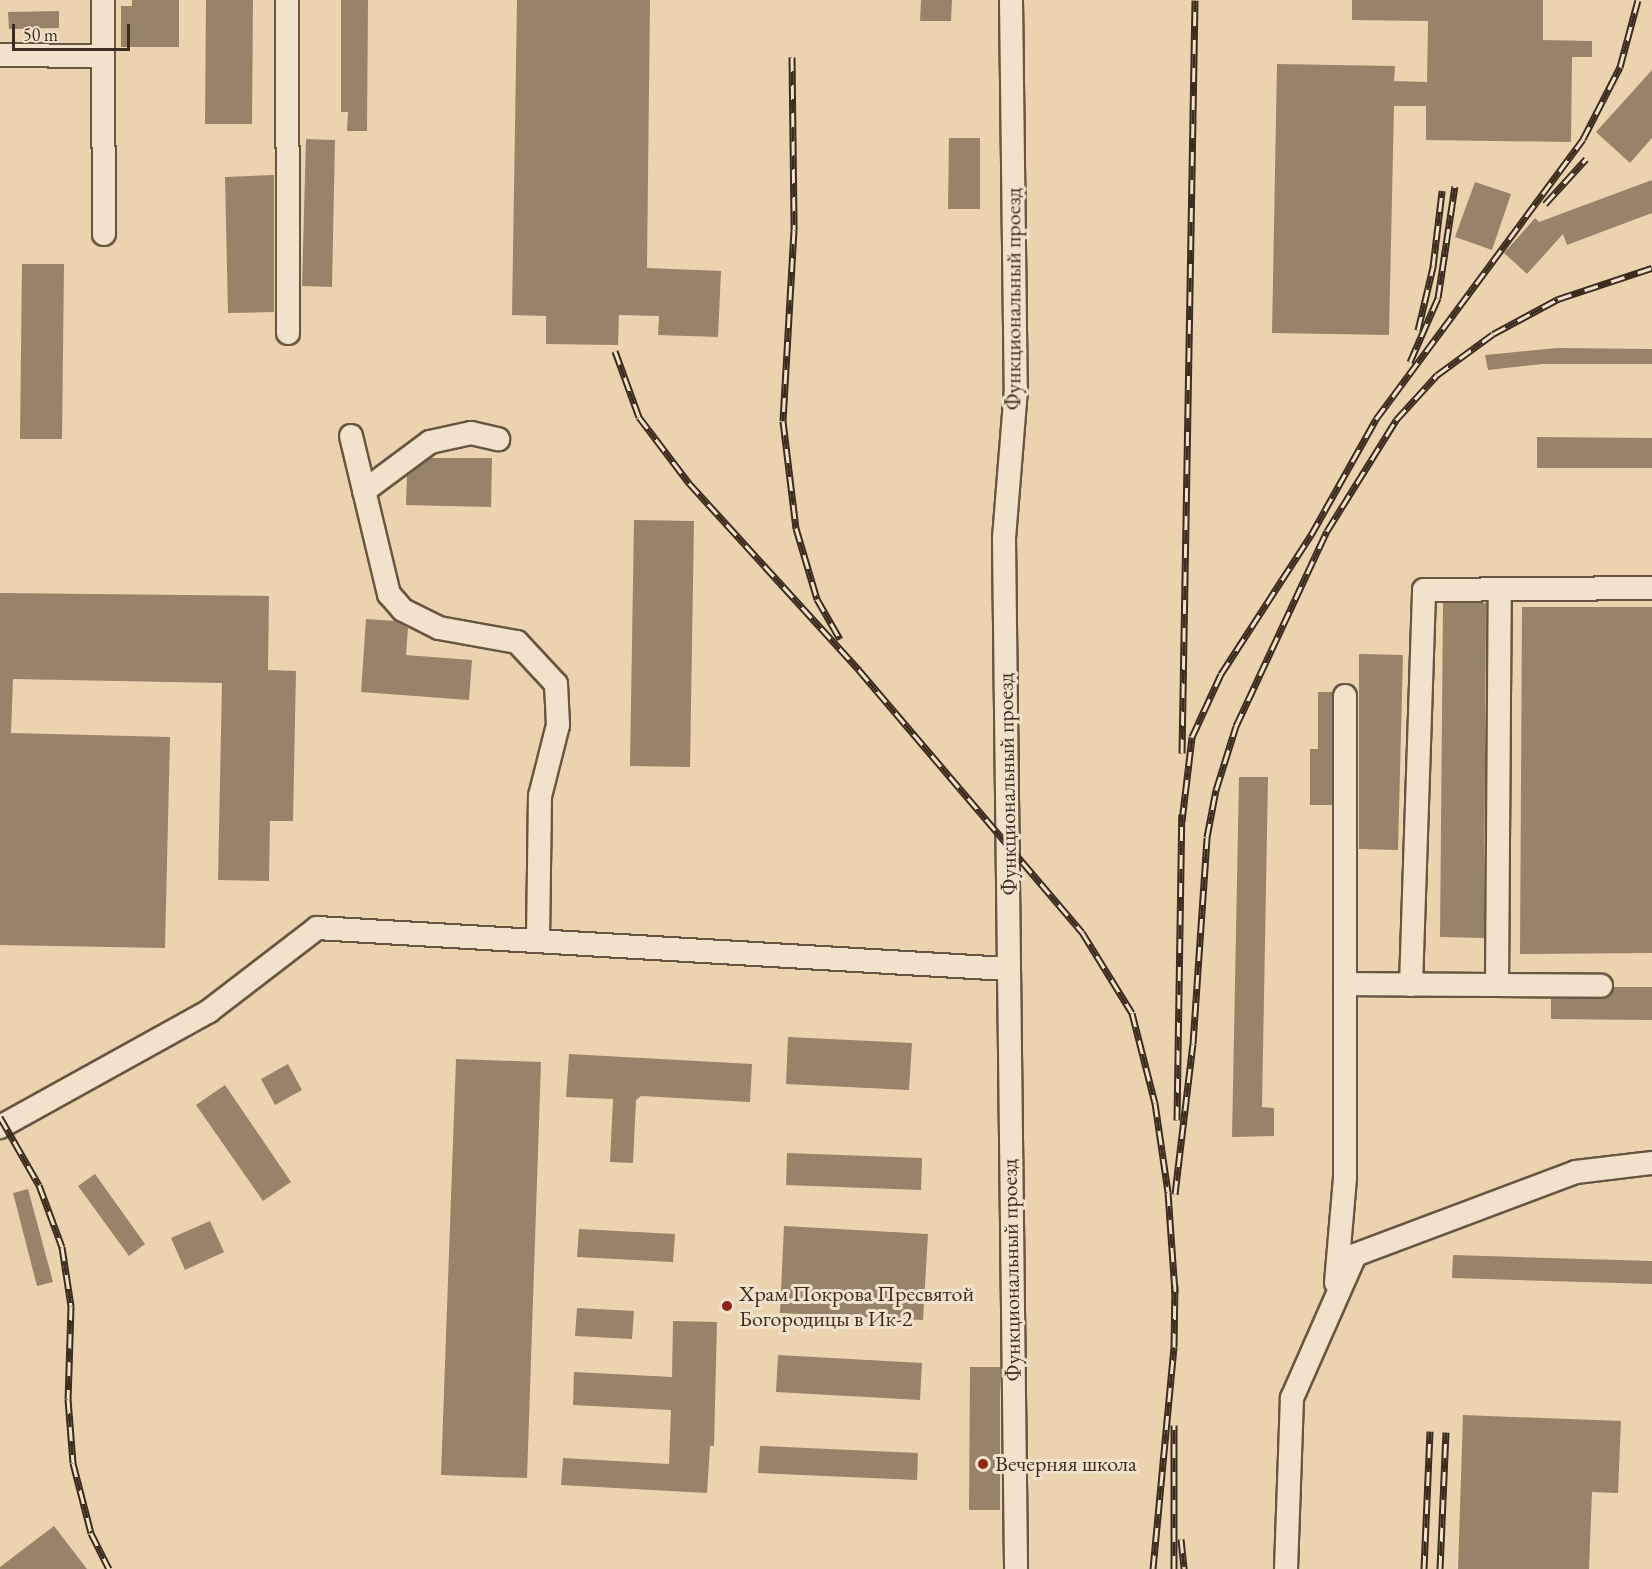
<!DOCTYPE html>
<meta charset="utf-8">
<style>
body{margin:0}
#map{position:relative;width:1652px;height:1569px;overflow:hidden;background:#ebd3b0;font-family:"EB Garamond",serif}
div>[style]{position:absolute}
.building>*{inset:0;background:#97836a}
.roads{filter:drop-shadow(2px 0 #685642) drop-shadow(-2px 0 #685642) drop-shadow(0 2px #685642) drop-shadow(0 -2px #685642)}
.minor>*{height:22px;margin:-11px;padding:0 11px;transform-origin:11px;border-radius:11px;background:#f2e2cc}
.rail>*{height:7px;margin-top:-3.5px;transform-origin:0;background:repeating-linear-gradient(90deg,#f2e2cc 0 14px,#3c2c1e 0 28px);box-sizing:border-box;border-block:2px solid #3c2c1e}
.dots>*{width:16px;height:16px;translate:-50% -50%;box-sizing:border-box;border:3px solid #f2e2cc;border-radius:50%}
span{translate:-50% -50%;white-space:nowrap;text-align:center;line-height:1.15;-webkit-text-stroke:6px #f2e2cc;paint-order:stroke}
.street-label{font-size:22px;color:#3c2c1e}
.poi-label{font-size:22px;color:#3c2c1e}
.left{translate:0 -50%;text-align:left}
.scale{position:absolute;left:12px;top:24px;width:118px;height:27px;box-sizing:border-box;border:3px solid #3c2c1e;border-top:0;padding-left:8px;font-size:18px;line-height:21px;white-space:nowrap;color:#3c2c1e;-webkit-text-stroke:4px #f2e2cc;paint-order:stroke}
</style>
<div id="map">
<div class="building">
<i style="clip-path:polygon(132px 0,179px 0,179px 47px,121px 47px,121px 6px,132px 6px)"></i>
<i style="clip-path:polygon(206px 0,253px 0,252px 124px,205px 124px)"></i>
<i style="clip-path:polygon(341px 0,368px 0,367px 131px,347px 131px,348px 112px,341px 112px)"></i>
<i style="clip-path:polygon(517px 0,650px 0,647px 268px,721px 271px,718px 337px,658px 335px,659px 316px,619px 315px,618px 345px,546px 344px,546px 316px,512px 315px)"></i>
<i style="clip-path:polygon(921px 0,952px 0,951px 21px,920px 21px)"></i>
<i style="clip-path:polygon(1352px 0,1543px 0,1543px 40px,1592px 41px,1592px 57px,1572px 57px,1571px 142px,1426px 140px,1426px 106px,1394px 106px,1389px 335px,1272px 333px,1277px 64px,1395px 66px,1394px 81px,1427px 82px,1428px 21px,1352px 20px)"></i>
<i style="clip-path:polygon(59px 11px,59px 28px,9px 29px,8px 12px)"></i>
<i style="clip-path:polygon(1652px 70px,1652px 138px,1630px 163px,1596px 132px)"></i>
<i style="clip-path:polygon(949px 138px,980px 138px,980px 209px,948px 209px)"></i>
<i style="clip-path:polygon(306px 139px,335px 140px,332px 287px,302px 286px)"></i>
<i style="clip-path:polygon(274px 175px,274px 312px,228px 313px,225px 177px)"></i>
<i style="clip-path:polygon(1652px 180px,1652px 213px,1567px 245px,1563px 234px,1527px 274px,1504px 253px,1535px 218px,1539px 222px)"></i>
<i style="clip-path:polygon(1475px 182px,1511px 194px,1492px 250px,1455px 237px)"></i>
<i style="clip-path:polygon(22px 264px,64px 264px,62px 439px,20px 439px)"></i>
<i style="clip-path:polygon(1557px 348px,1652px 349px,1652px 364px,1543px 364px,1488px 370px,1485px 355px)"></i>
<i style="clip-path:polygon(1537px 437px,1652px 438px,1652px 468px,1537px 468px)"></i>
<i style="clip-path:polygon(431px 458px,492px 458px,491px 507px,406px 505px,407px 476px)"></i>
<i style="clip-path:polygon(634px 520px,694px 521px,690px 767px,630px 766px)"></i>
<i style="clip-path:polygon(0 593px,269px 596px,268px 670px,296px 671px,293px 821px,270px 821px,269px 881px,218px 880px,222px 683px,13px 679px,11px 733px,170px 737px,165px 948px,0 945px)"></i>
<i style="clip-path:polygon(1443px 603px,1486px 603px,1484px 938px,1440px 937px)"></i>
<i style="clip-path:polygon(1522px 607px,1652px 607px,1652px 953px,1520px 954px)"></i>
<i style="clip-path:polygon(366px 619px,395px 621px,408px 628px,406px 655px,472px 660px,469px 700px,361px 692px)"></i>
<i style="clip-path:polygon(1359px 654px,1403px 655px,1398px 850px,1359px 849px)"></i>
<i style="clip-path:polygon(1318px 692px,1333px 692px,1332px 805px,1310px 805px,1310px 749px,1318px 749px)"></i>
<i style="clip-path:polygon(1239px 777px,1268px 777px,1262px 1107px,1274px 1108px,1274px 1136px,1232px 1137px)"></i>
<i style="clip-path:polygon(1614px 987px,1652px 987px,1652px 1020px,1551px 1019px,1551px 999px,1601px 999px)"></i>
<i style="clip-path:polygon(788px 1037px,912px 1043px,909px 1090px,786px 1084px)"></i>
<i style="clip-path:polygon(569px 1054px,752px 1064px,750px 1102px,641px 1096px,636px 1100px,633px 1163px,610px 1162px,613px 1099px,566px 1097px)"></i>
<i style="clip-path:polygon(456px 1059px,541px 1062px,527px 1478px,441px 1475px)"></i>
<i style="clip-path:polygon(288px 1064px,302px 1090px,275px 1105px,261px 1079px)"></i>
<i style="clip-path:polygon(225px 1085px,291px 1182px,263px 1201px,196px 1105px)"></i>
<i style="clip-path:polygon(787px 1153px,922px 1158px,921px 1190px,786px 1185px)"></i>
<i style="clip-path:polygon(95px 1174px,145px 1244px,129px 1256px,78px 1186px)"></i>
<i style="clip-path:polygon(28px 1189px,53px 1282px,37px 1286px,13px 1193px)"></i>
<i style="clip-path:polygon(210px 1221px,224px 1252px,185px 1270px,171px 1238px)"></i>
<i style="clip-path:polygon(784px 1226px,928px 1234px,923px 1320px,780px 1313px)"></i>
<i style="clip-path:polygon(579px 1229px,675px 1234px,673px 1262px,577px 1257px)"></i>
<i style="clip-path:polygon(1453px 1255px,1652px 1261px,1652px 1284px,1452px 1278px)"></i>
<i style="clip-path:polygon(577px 1308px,634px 1311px,632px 1339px,575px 1336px)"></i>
<i style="clip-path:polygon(673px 1321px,717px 1322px,714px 1446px,710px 1446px,707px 1493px,561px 1485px,563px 1458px,669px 1464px,671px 1410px,573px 1405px,574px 1372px,672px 1377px)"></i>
<i style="clip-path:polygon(778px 1355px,922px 1363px,920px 1400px,776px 1392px)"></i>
<i style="clip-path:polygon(970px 1367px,1000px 1367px,1000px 1510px,969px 1510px)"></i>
<i style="clip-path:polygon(1463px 1415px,1621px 1421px,1618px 1493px,1592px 1492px,1589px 1569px,1458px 1569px)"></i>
<i style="clip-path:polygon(760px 1446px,918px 1453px,917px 1480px,758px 1473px)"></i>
<i style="clip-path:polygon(54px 1526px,87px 1569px,0 1569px,0 1567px)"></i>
</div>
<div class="roads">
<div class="minor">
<i style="left:103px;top:0;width:234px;rotate:89.8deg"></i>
<i style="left:287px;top:0;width:333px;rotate:89.8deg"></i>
<i style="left:1011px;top:0;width:389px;rotate:89.3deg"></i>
<i style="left:1016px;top:389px;width:150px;rotate:94.6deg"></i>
<i style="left:1004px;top:539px;width:1030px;rotate:89.33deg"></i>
<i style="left:0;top:55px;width:102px;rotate:0.6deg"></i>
<i style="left:351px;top:436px;width:163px;rotate:76.5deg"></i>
<i style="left:389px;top:594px;width:21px;rotate:49deg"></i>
<i style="left:403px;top:610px;width:40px;rotate:26.6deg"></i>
<i style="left:439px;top:628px;width:79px;rotate:10.2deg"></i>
<i style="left:517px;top:642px;width:57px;rotate:47.1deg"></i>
<i style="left:556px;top:684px;width:41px;rotate:87.2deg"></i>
<i style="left:558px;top:725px;width:73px;rotate:104.2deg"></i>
<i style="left:540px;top:796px;width:145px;rotate:90.8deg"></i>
<i style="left:364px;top:491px;width:82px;rotate:-36.6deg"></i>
<i style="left:430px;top:442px;width:42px;rotate:-12.4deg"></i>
<i style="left:471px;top:433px;width:28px;rotate:13deg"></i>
<i style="left:1345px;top:984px;width:256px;rotate:0.4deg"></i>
<i style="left:1411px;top:985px;width:395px;rotate:-88.1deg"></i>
<i style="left:1424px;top:590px;width:228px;rotate:-0.5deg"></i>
<i style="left:1497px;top:985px;width:396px;rotate:-89.6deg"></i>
<i style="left:0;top:1127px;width:239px;rotate:-29deg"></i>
<i style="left:209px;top:1011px;width:136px;rotate:-37.5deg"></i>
<i style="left:317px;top:928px;width:692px;rotate:3.4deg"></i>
<i style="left:1336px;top:1283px;width:106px;rotate:-85.1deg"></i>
<i style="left:1345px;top:1177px;width:481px;rotate:-90deg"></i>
<i style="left:1286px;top:1569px;width:171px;rotate:-88deg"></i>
<i style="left:1292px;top:1398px;width:156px;rotate:-66.2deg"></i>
<i style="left:1355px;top:1255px;width:236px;rotate:-20.6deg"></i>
<i style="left:1576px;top:1172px;width:77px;rotate:-6.8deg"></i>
</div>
</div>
<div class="rail">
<i style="left:792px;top:57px;width:173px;rotate:89.3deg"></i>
<i style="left:794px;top:230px;width:191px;rotate:93.3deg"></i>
<i style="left:783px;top:421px;width:108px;rotate:83.1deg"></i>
<i style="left:796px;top:528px;width:74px;rotate:73.5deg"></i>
<i style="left:817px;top:599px;width:46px;rotate:60.1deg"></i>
<i style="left:1545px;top:204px;width:61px;rotate:-47.7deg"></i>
<i style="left:1418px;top:330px;width:65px;rotate:-76.6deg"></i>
<i style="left:1433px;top:267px;width:77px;rotate:-83.2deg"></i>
<i style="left:615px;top:351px;width:70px;rotate:70deg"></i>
<i style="left:639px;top:417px;width:83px;rotate:52.9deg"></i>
<i style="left:689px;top:483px;width:253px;rotate:47.7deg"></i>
<i style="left:859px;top:670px;width:344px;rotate:49.6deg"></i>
<i style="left:1082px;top:932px;width:95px;rotate:58.3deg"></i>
<i style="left:1132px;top:1013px;width:93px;rotate:75.7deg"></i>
<i style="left:1155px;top:1103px;width:90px;rotate:81.7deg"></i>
<i style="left:1168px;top:1192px;width:101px;rotate:86deg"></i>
<i style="left:1410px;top:362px;width:70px;rotate:-66.4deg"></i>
<i style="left:1438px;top:298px;width:113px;rotate:-81.4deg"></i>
<i style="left:1182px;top:753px;width:753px;rotate:-89.01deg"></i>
<i style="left:1182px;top:821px;width:85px;rotate:-83.2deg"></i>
<i style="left:1192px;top:737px;width:69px;rotate:-65.3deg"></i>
<i style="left:1221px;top:674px;width:166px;rotate:-57.1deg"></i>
<i style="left:1311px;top:535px;width:133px;rotate:-60.7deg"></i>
<i style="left:1376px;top:419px;width:348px;rotate:-53.5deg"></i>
<i style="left:1583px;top:139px;width:81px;rotate:-62.8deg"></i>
<i style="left:1620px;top:67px;width:69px;rotate:-75deg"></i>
<i style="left:0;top:1117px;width:78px;rotate:60.2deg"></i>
<i style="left:39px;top:1185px;width:66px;rotate:69.6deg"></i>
<i style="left:62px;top:1247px;width:60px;rotate:81.3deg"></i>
<i style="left:71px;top:1306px;width:93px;rotate:91.8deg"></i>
<i style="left:68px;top:1399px;width:64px;rotate:85.5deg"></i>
<i style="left:73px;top:1463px;width:72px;rotate:75.6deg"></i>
<i style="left:91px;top:1533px;width:40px;rotate:63.4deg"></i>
<i style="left:1177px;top:1120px;width:306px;rotate:-89.1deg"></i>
<i style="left:1175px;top:1194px;width:151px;rotate:-83.2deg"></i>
<i style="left:1193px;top:1044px;width:207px;rotate:-86.1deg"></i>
<i style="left:1207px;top:837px;width:48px;rotate:-79.2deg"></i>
<i style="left:1216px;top:790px;width:67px;rotate:-72.6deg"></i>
<i style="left:1236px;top:726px;width:215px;rotate:-65deg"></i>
<i style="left:1327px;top:531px;width:131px;rotate:-58.1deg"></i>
<i style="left:1396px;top:420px;width:61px;rotate:-47.7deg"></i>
<i style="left:1437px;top:375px;width:69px;rotate:-36.2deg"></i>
<i style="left:1493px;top:334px;width:74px;rotate:-28.3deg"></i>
<i style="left:1558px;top:299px;width:99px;rotate:-18.3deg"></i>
<i style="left:1181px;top:1539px;width:30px;rotate:84deg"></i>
<i style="left:1153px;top:1569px;width:223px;rotate:-84.6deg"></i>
<i style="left:1174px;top:1347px;width:62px;rotate:-89.1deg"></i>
<i style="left:1174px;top:1569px;width:144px;rotate:-90deg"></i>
<i style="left:1424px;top:1569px;width:138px;rotate:-87.5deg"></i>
<i style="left:1440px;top:1569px;width:137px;rotate:-87.5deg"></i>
</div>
<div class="dots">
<i style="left:727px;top:1306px;background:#8f2418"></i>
<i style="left:983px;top:1464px;background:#8f2418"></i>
</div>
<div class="street-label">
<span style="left:1013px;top:299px;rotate:-90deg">Функциональный проезд</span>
<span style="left:1007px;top:784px;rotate:-91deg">Функциональный проезд</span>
<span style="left:1011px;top:1270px;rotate:-91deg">Функциональный проезд</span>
</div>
<div class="poi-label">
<span class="left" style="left:739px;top:1306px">Храм Покрова Пресвятой<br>Богородицы в Ик-2</span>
<span class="left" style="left:995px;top:1464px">Вечерняя школа</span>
</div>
<div class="scale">50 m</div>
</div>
